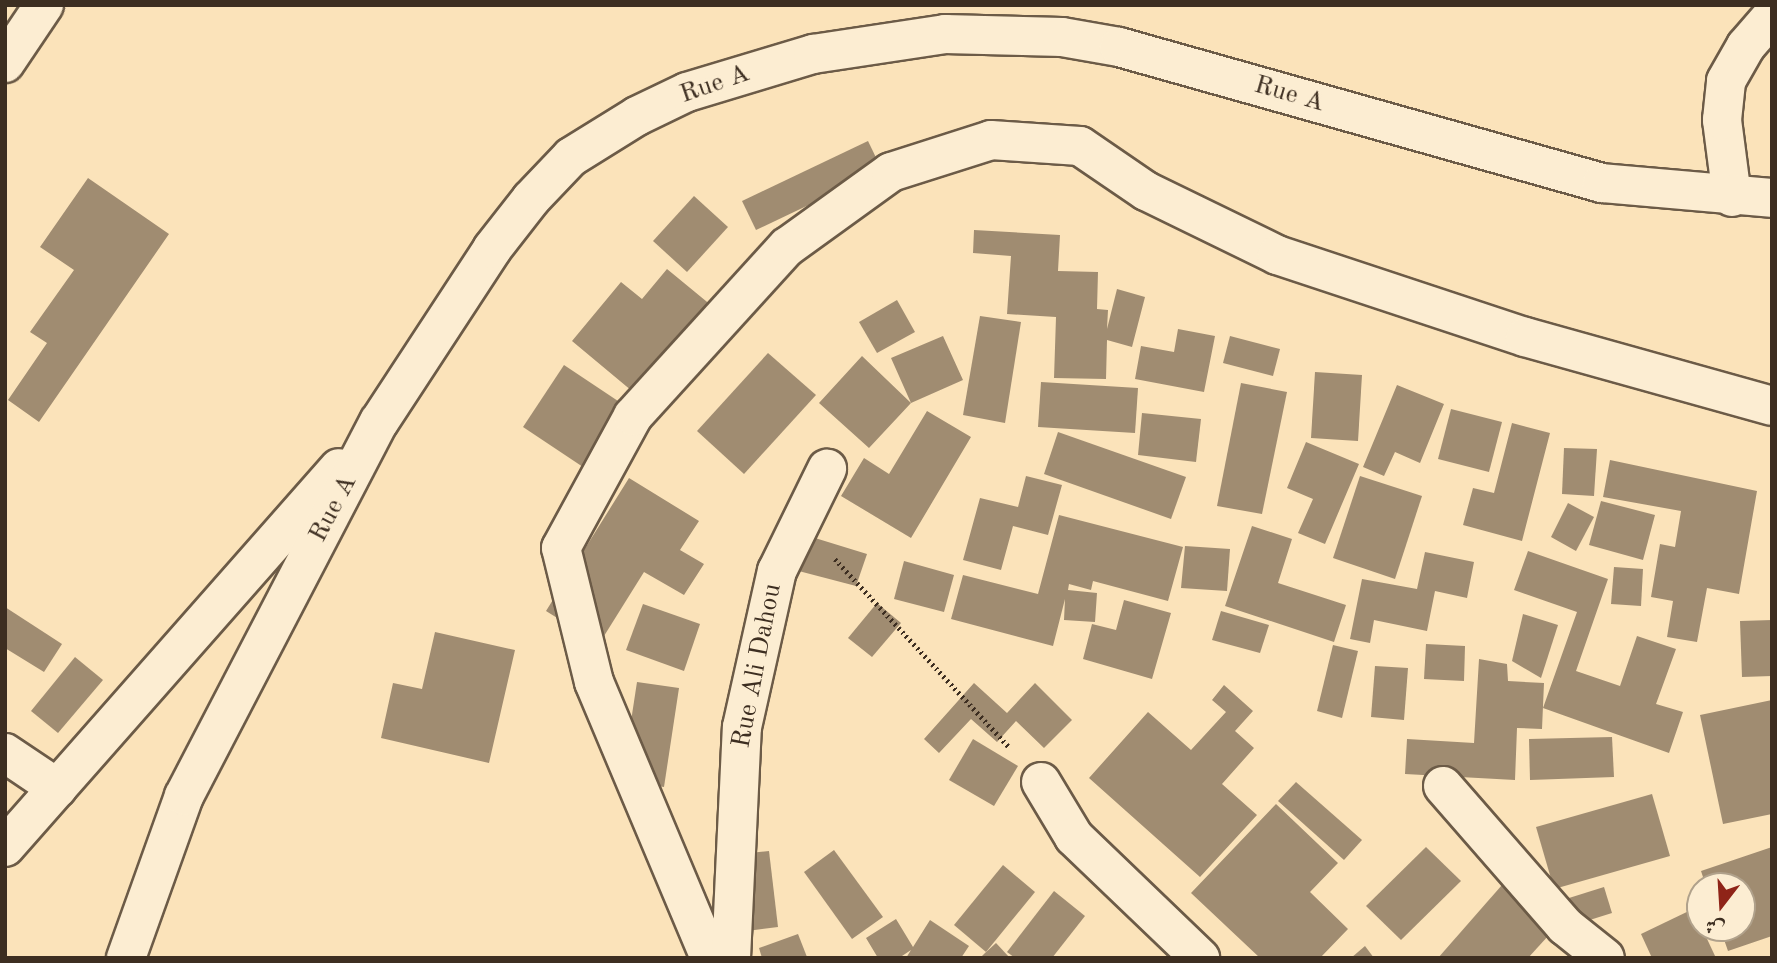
<!DOCTYPE html>
<meta charset="utf-8">
<style>
body{margin:0}
#map{position:relative;width:1777px;height:963px;overflow:hidden;background:#fbe3ba;font-family:"Old Standard TT",Amiri,serif}
div>[style]{position:absolute}
.building>*{inset:0;background:#a08c71}
.path>*{height:4.5px;margin-top:-2.25px;transform-origin:0;background:repeating-linear-gradient(90deg,#3d2e21 0 2px,transparent 0 5.5px)}
.roads{filter:drop-shadow(2px 0 #6c5b47) drop-shadow(-2px 0 #6c5b47) drop-shadow(0 2px #6c5b47) drop-shadow(0 -2px #6c5b47)}
.minor>*{height:38px;margin:-19px;padding:0 19px;transform-origin:19px;border-radius:19px;background:#fcedd2}
span{translate:-50% -50%;white-space:nowrap;text-align:center;line-height:1.15;-webkit-text-stroke:5px #fcedd2;paint-order:stroke}
.street-label{font-size:26px;color:#3d2e21}
.frame{position:absolute;inset:0;border:7px solid #3d2e21;pointer-events:none}
.north{position:absolute;left:1686px;top:872px;width:70px;height:70px;box-sizing:border-box;background:#fcedd2;border:2px solid #b0a18b;border-radius:50%;rotate:197deg;font-size:19px;font-weight:700;line-height:28px;text-align:center;color:#3d2e21}
.north::after{content:'';display:block;margin:auto;width:24px;height:32px;background:#8f2418;clip-path:polygon(50% 0,100% 100%,50% 72%,0 100%)}
</style>
<div id="map">
<div class="building">
<i style="clip-path:polygon(868px 141px,882px 170px,756px 230px,742px 201px)"></i>
<i style="clip-path:polygon(88px 178px,169px 234px,39px 422px,8px 400px,47px 343px,30px 332px,74px 270px,40px 247px)"></i>
<i style="clip-path:polygon(694px 196px,728px 227px,687px 272px,653px 241px)"></i>
<i style="clip-path:polygon(974px 230px,1060px 235px,1058px 271px,1098px 272px,1097px 309px,1108px 310px,1107px 329px,1117px 289px,1145px 297px,1132px 347px,1107px 340px,1106px 379px,1054px 378px,1056px 317px,1007px 314px,1011px 256px,973px 253px)"></i>
<i style="clip-path:polygon(667px 269px,712px 306px,638px 396px,572px 341px,621px 282px,642px 299px)"></i>
<i style="clip-path:polygon(897px 300px,915px 332px,877px 353px,859px 322px)"></i>
<i style="clip-path:polygon(980px 316px,1021px 322px,1005px 423px,963px 415px)"></i>
<i style="clip-path:polygon(1178px 329px,1215px 336px,1204px 392px,1135px 379px,1141px 346px,1174px 352px)"></i>
<i style="clip-path:polygon(943px 336px,963px 380px,911px 403px,869px 448px,819px 403px,862px 356px,911px 403px,891px 358px)"></i>
<i style="clip-path:polygon(1230px 336px,1280px 349px,1273px 376px,1223px 363px)"></i>
<i style="clip-path:polygon(768px 353px,816px 395px,744px 474px,697px 431px)"></i>
<i style="clip-path:polygon(564px 365px,627px 407px,583px 467px,523px 427px)"></i>
<i style="clip-path:polygon(1315px 372px,1362px 375px,1358px 441px,1311px 438px)"></i>
<i style="clip-path:polygon(1041px 382px,1138px 388px,1135px 433px,1038px 427px)"></i>
<i style="clip-path:polygon(1241px 383px,1287px 392px,1262px 514px,1217px 506px)"></i>
<i style="clip-path:polygon(1397px 385px,1444px 404px,1420px 463px,1395px 452px,1384px 476px,1363px 467px)"></i>
<i style="clip-path:polygon(1451px 409px,1502px 422px,1489px 472px,1438px 459px)"></i>
<i style="clip-path:polygon(927px 411px,971px 437px,911px 538px,841px 496px,864px 458px,889px 474px)"></i>
<i style="clip-path:polygon(1142px 413px,1201px 419px,1196px 462px,1138px 455px)"></i>
<i style="clip-path:polygon(1512px 423px,1550px 433px,1522px 541px,1463px 525px,1473px 488px,1494px 493px)"></i>
<i style="clip-path:polygon(1058px 432px,1186px 477px,1171px 519px,1044px 474px)"></i>
<i style="clip-path:polygon(1306px 442px,1359px 464px,1325px 544px,1298px 533px,1313px 499px,1287px 488px)"></i>
<i style="clip-path:polygon(1564px 448px,1597px 449px,1594px 496px,1562px 494px)"></i>
<i style="clip-path:polygon(1610px 460px,1757px 491px,1739px 594px,1707px 588px,1697px 642px,1667px 637px,1673px 601px,1651px 597px,1660px 544px,1675px 547px,1681px 511px,1603px 497px)"></i>
<i style="clip-path:polygon(1026px 476px,1062px 485px,1048px 535px,1013px 526px,1001px 570px,963px 560px,980px 498px,1018px 507px)"></i>
<i style="clip-path:polygon(1360px 476px,1422px 496px,1395px 579px,1333px 558px)"></i>
<i style="clip-path:polygon(629px 478px,699px 521px,680px 550px,704px 564px,684px 595px,644px 572px,599px 644px,546px 611px)"></i>
<i style="clip-path:polygon(1601px 501px,1655px 515px,1643px 560px,1589px 545px)"></i>
<i style="clip-path:polygon(1568px 503px,1594px 517px,1576px 551px,1551px 537px)"></i>
<i style="clip-path:polygon(1059px 515px,1183px 547px,1168px 601px,1093px 581px,1091px 590px,1069px 584px,1068px 590px,1097px 593px,1095px 622px,1064px 620px,1065px 599px,1053px 646px,951px 619px,963px 575px,1038px 594px)"></i>
<i style="clip-path:polygon(1252px 526px,1292px 539px,1278px 583px,1346px 605px,1334px 642px,1225px 606px)"></i>
<i style="clip-path:polygon(802px 534px,867px 554px,856px 586px,791px 569px)"></i>
<i style="clip-path:polygon(1185px 546px,1230px 549px,1227px 591px,1181px 588px)"></i>
<i style="clip-path:polygon(1528px 551px,1608px 579px,1576px 671px,1620px 686px,1637px 636px,1676px 649px,1656px 704px,1683px 712px,1669px 753px,1543px 708px,1577px 612px,1514px 590px)"></i>
<i style="clip-path:polygon(1425px 552px,1474px 562px,1467px 598px,1435px 591px,1427px 631px,1374px 620px,1370px 643px,1350px 639px,1362px 579px,1417px 589px)"></i>
<i style="clip-path:polygon(904px 561px,954px 575px,944px 612px,894px 599px)"></i>
<i style="clip-path:polygon(1614px 567px,1643px 569px,1641px 606px,1611px 604px)"></i>
<i style="clip-path:polygon(1124px 600px,1171px 613px,1152px 679px,1083px 659px,1092px 624px,1116px 630px)"></i>
<i style="clip-path:polygon(877px 603px,901px 623px,872px 657px,848px 638px)"></i>
<i style="clip-path:polygon(643px 604px,700px 624px,684px 671px,626px 650px)"></i>
<i style="clip-path:polygon(5px 607px,62px 644px,44px 672px,5px 648px)"></i>
<i style="clip-path:polygon(1221px 611px,1269px 625px,1260px 653px,1212px 640px)"></i>
<i style="clip-path:polygon(1523px 614px,1558px 625px,1541px 678px,1512px 661px)"></i>
<i style="clip-path:polygon(1772px 620px,1772px 676px,1742px 677px,1740px 621px)"></i>
<i style="clip-path:polygon(435px 632px,515px 650px,489px 763px,381px 738px,393px 683px,422px 689px)"></i>
<i style="clip-path:polygon(1426px 644px,1465px 646px,1464px 681px,1424px 679px)"></i>
<i style="clip-path:polygon(1333px 645px,1358px 651px,1342px 718px,1317px 711px)"></i>
<i style="clip-path:polygon(75px 657px,103px 680px,58px 733px,31px 711px)"></i>
<i style="clip-path:polygon(1479px 659px,1507px 664px,1508px 681px,1544px 683px,1542px 729px,1517px 728px,1515px 780px,1405px 774px,1407px 739px,1474px 743px)"></i>
<i style="clip-path:polygon(1375px 666px,1408px 668px,1404px 720px,1371px 717px)"></i>
<i style="clip-path:polygon(637px 682px,679px 688px,664px 787px,622px 780px)"></i>
<i style="clip-path:polygon(974px 683px,1007px 713px,1035px 683px,1072px 720px,1044px 748px,1016px 721px,997px 742px,971px 719px,939px 753px,924px 739px)"></i>
<i style="clip-path:polygon(1224px 685px,1253px 711px,1235px 731px,1254px 748px,1222px 784px,1257px 815px,1200px 877px,1089px 778px,1148px 712px,1191px 750px,1226px 712px,1212px 700px)"></i>
<i style="clip-path:polygon(1772px 700px,1772px 814px,1723px 824px,1700px 715px)"></i>
<i style="clip-path:polygon(1612px 737px,1614px 777px,1530px 780px,1529px 739px)"></i>
<i style="clip-path:polygon(973px 739px,1018px 766px,994px 806px,949px 780px)"></i>
<i style="clip-path:polygon(1296px 782px,1362px 840px,1344px 860px,1278px 801px)"></i>
<i style="clip-path:polygon(1652px 794px,1670px 856px,1554px 889px,1536px 827px)"></i>
<i style="clip-path:polygon(1276px 804px,1338px 863px,1310px 892px,1348px 929px,1320px 958px,1260px 958px,1191px 893px)"></i>
<i style="clip-path:polygon(1426px 847px,1461px 881px,1401px 940px,1366px 906px)"></i>
<i style="clip-path:polygon(1772px 847px,1772px 936px,1728px 951px,1720px 928px,1742px 928px,1742px 886px,1706px 886px,1701px 871px)"></i>
<i style="clip-path:polygon(834px 850px,883px 917px,852px 939px,804px 872px)"></i>
<i style="clip-path:polygon(769px 851px,778px 927px,747px 931px,739px 854px)"></i>
<i style="clip-path:polygon(1003px 865px,1035px 892px,986px 952px,954px 925px)"></i>
<i style="clip-path:polygon(1509px 877px,1559px 924px,1528px 958px,1438px 958px)"></i>
<i style="clip-path:polygon(1604px 887px,1612px 913px,1577px 924px,1569px 898px)"></i>
<i style="clip-path:polygon(1054px 891px,1085px 916px,1052px 958px,1015px 958px,1007px 952px)"></i>
<i style="clip-path:polygon(1693px 909px,1716px 958px,1652px 958px,1641px 934px)"></i>
<i style="clip-path:polygon(896px 919px,913px 947px,930px 920px,969px 946px,961px 958px,906px 958px,911px 950px,899px 958px,878px 958px,866px 938px)"></i>
<i style="clip-path:polygon(798px 934px,807px 957px,762px 958px,759px 948px)"></i>
<i style="clip-path:polygon(996px 943px,1010px 958px,980px 958px,985px 953px)"></i>
<i style="clip-path:polygon(1365px 946px,1374px 958px,1351px 958px)"></i>
</div>
<div class="path">
<i style="left:835px;top:559px;width:258px;rotate:47.2deg"></i>
</div>
<div class="roads">
<div class="minor">
<i style="left:5px;top:63px;width:70px;rotate:-56.1deg"></i>
<i style="left:1732px;top:197px;width:78px;rotate:-97.4deg"></i>
<i style="left:1722px;top:120px;width:39px;rotate:-84deg"></i>
<i style="left:1726px;top:81px;width:40px;rotate:-60.3deg"></i>
<i style="left:1746px;top:46px;width:40px;rotate:-49deg"></i>
<i style="left:5px;top:753px;width:63px;rotate:33.9deg"></i>
<i style="left:1041px;top:782px;width:64px;rotate:59deg"></i>
<i style="left:1074px;top:837px;width:175px;rotate:43.8deg"></i>
<i style="left:1443px;top:786px;width:186px;rotate:48.9deg"></i>
<i style="left:1565px;top:926px;width:51px;rotate:38.7deg"></i>
<i style="left:5px;top:847px;width:505px;rotate:-48.61deg"></i>
<i style="left:126px;top:958px;width:172px;rotate:-70.3deg"></i>
<i style="left:184px;top:796px;width:422px;rotate:-62.5deg"></i>
<i style="left:379px;top:422px;width:207px;rotate:-56.8deg"></i>
<i style="left:492px;top:249px;width:63px;rotate:-52deg"></i>
<i style="left:531px;top:199px;width:58px;rotate:-46.4deg"></i>
<i style="left:571px;top:157px;width:78px;rotate:-31.8deg"></i>
<i style="left:637px;top:116px;width:55px;rotate:-25.6deg"></i>
<i style="left:687px;top:92px;width:132px;rotate:-16.8deg"></i>
<i style="left:813px;top:54px;width:134px;rotate:-8.6deg"></i>
<i style="left:945px;top:34px;width:117px;rotate:1.5deg"></i>
<i style="left:1062px;top:37px;width:58px;rotate:10deg"></i>
<i style="left:1119px;top:47px;width:502px;rotate:15.73deg"></i>
<i style="left:1602px;top:183px;width:171px;rotate:5deg"></i>
<i style="left:710px;top:958px;width:299px;rotate:-112.8deg"></i>
<i style="left:594px;top:682px;width:138px;rotate:-103.8deg"></i>
<i style="left:561px;top:548px;width:150px;rotate:-61.4deg"></i>
<i style="left:633px;top:416px;width:229px;rotate:-47.7deg"></i>
<i style="left:787px;top:247px;width:128px;rotate:-35.8deg"></i>
<i style="left:891px;top:172px;width:105px;rotate:-17.7deg"></i>
<i style="left:991px;top:140px;width:89px;rotate:3.9deg"></i>
<i style="left:1080px;top:146px;width:80px;rotate:34.3deg"></i>
<i style="left:1146px;top:191px;width:146px;rotate:26deg"></i>
<i style="left:1277px;top:255px;width:261px;rotate:18.3deg"></i>
<i style="left:1525px;top:337px;width:256px;rotate:15.6deg"></i>
<i style="left:731px;top:958px;width:231px;rotate:-87.3deg"></i>
<i style="left:742px;top:727px;width:160px;rotate:-77.4deg"></i>
<i style="left:777px;top:571px;width:114px;rotate:-63.9deg"></i>
</div>
</div>
<div class="street-label">
<span style="left:715px;top:85px;rotate:-19deg">Rue A</span>
<span style="left:1289px;top:95px;rotate:16deg">Rue A</span>
<span style="left:334px;top:509px;rotate:-62deg">Rue A</span>
<span style="left:758px;top:666px;rotate:-79deg">Rue Ali Dahou</span>
</div>
<div class="frame"></div>
<div class="north">ش</div>
</div>
